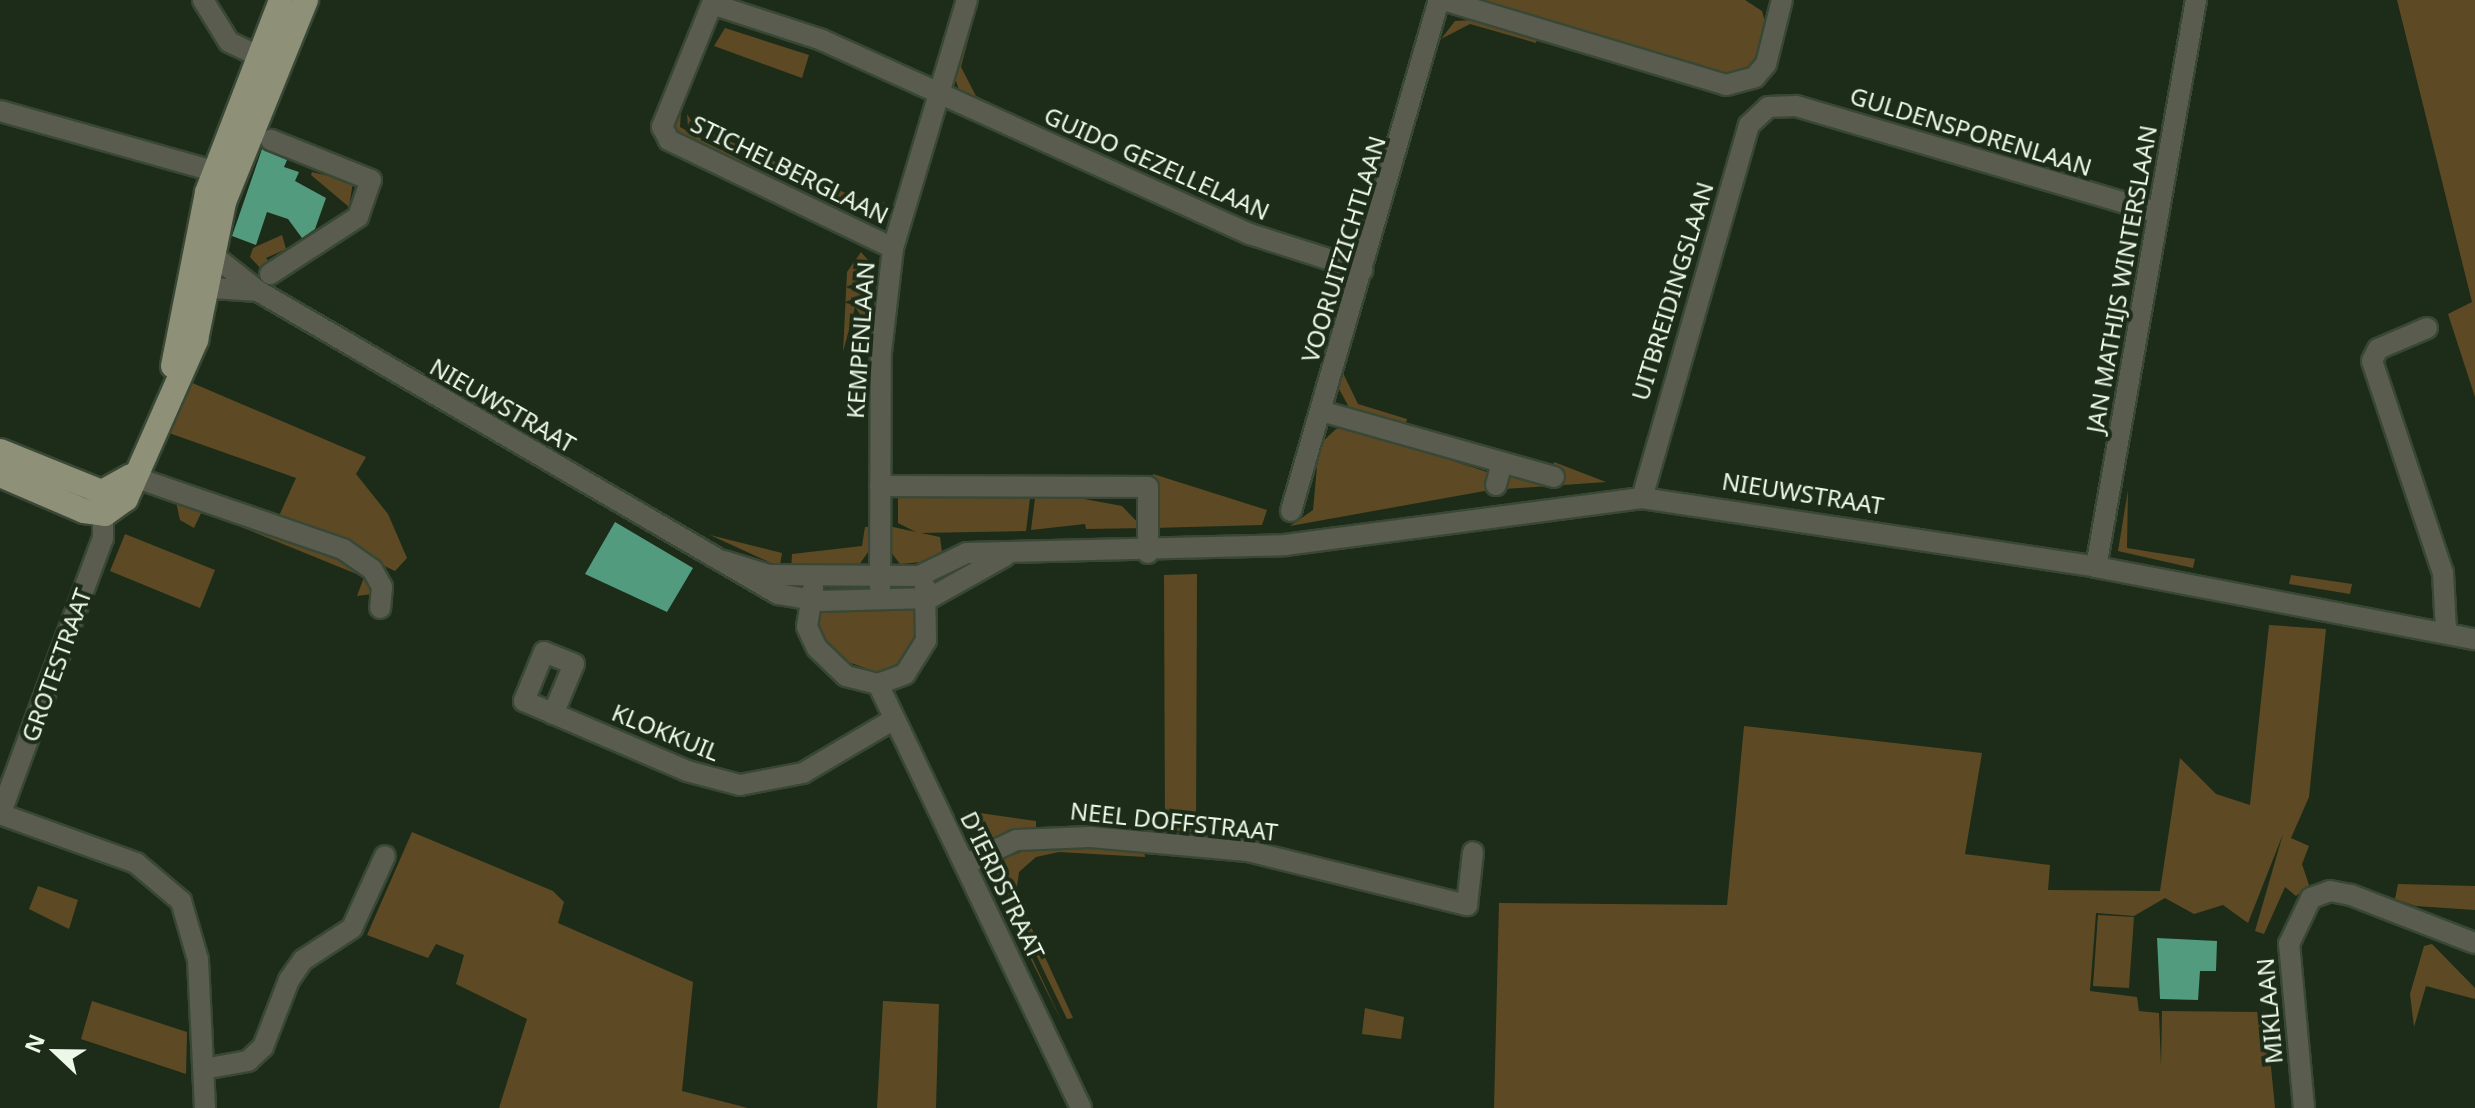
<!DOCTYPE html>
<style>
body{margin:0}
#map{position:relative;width:2475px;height:1108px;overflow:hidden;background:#1c2c18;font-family:"Noto Sans",sans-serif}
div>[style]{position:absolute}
.green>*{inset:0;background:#5d4a24}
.building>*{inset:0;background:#529b7e}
.roads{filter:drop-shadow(2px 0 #394835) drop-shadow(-2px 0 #394835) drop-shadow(0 2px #394835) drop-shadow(0 -2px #394835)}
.minor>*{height:20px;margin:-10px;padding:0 10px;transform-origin:10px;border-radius:10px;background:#5b5c50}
.major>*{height:24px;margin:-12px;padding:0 12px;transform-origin:12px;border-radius:12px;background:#8e9078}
span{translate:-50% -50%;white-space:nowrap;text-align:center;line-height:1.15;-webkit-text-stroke:8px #1c2c18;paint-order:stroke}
.street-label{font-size:24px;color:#ecf7e9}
.north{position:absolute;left:16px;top:1012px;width:80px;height:80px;-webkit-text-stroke:6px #1c2c18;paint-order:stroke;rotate:292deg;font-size:22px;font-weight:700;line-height:32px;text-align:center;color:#ecf7e9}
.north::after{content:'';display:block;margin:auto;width:28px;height:36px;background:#ecf7e9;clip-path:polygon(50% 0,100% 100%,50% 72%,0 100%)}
</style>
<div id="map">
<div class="green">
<i style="clip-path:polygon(1473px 0,1745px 0,1762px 11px,1767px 29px,1753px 68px,1728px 78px)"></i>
<i style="clip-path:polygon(2397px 0,2475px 0,2475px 397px,2448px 314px,2472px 302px)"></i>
<i style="clip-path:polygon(975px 14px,961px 67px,976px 96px,991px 103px,988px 109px,960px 93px,954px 75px)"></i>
<i style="clip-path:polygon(1472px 20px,1537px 39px,1536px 43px,1470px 24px,1441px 39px,1455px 21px)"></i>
<i style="clip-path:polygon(725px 28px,809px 55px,802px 78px,714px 46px)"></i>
<i style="clip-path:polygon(682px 95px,680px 127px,785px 184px,677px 133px,672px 122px)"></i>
<i style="clip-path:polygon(687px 114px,694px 125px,791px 169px,789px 175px,688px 126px)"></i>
<i style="clip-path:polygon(312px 172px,353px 182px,349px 207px,311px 175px)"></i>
<i style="clip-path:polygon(800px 173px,873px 205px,886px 202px,866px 212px,798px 178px)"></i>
<i style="clip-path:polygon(282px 235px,286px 249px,266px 258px,271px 265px,263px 271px,250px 257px,253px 248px)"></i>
<i style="clip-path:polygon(861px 252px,874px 267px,863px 353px,864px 320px,855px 307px,843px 352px,847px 272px)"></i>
<i style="clip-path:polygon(1342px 371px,1358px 404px,1407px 419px,1405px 426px,1350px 409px,1339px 389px)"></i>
<i style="clip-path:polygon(190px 382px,366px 457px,356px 474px,388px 514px,407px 558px,395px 571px,279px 516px,296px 478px,169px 433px)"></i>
<i style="clip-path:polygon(1352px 428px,1490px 473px,1552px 470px,1554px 462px,1606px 482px,1490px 490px,1290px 526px,1313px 510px,1319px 445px,1336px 429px)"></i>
<i style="clip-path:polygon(1153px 474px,1267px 510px,1262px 525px,1153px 528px)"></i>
<i style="clip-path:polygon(1031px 490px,1026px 531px,918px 533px,898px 523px,898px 491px)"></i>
<i style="clip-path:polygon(1036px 490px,1122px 506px,1143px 528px,1086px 529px,1085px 524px,1031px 530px)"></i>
<i style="clip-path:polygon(2128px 490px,2127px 548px,2195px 559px,2193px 568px,2118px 551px)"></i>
<i style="clip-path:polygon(176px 502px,345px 557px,374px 582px,372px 594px,357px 596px,364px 577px,202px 511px,194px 528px,180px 520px)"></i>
<i style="clip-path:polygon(888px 526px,940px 537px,943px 560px,900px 564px,888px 548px)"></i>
<i style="clip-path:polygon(865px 527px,871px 527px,871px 548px,856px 569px,791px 571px,792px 554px,862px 546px)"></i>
<i style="clip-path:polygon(125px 534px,215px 570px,200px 608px,110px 571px)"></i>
<i style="clip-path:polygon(710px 535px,782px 553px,779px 571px,771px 563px)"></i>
<i style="clip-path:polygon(1197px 574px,1196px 833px,1165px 830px,1164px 575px)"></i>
<i style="clip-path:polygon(2291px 575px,2352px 584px,2350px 594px,2289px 584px)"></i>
<i style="clip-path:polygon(918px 604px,917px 640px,902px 664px,879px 673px,837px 658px,815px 623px,817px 605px)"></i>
<i style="clip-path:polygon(2269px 625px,2326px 629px,2309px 797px,2291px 838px,2309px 846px,2302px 864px,2309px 885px,2296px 896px,2285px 887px,2264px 934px,2255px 931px,2283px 834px,2248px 923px,2223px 905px,2194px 914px,2165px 898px,2134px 916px,2096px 913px,2090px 991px,2137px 997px,2139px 1011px,2159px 1013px,2161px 1067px,2162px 1011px,2259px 1012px,2264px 1025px,2263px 1011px,2275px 1016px,2282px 1025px,2267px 1026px,2275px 1108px,1494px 1108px,1499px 903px,1727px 905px,1744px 726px,1982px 753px,1965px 854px,2050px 865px,2048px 890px,2160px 891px,2180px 758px,2216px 794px,2250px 805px)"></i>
<i style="clip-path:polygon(966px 811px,1036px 821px,1036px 828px,982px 843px)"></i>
<i style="clip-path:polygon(412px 832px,553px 891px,564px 902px,558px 923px,693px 982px,682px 1091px,748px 1108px,499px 1108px,527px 1019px,456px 984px,464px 955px,436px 944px,428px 958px,367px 935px)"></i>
<i style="clip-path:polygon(1045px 843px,1144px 850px,1145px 857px,1059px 852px,1036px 857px,1019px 872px,1016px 894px,1073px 1018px,1067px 1019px,992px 863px)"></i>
<i style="clip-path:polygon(989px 866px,1062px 1022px,987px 871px)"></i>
<i style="clip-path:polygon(2398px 884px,2475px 886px,2475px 910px,2416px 906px,2395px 899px)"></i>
<i style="clip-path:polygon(38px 886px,78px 900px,69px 929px,29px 909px)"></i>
<i style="clip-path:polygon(2098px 915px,2134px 917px,2129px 988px,2093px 986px)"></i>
<i style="clip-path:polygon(2432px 944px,2475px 988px,2475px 999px,2426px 986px,2414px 1027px,2410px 994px,2424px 946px)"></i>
<i style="clip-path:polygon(92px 1001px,187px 1032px,186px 1074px,81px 1039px)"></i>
<i style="clip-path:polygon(883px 1001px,939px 1004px,936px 1108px,877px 1108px)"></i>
<i style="clip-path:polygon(1365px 1008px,1404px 1017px,1401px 1039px,1362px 1034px)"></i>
</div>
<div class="building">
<i style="clip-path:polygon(262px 149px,287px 160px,284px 167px,299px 172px,295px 181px,326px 198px,315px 229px,302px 238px,288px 219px,267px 212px,256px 245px,232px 236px)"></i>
<i style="clip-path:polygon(615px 522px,693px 568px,667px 612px,585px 574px)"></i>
<i style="clip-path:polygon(2157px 938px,2217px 941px,2216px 971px,2200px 971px,2198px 1000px,2160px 999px)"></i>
</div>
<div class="roads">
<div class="minor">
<i style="left:203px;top:0;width:49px;rotate:58.2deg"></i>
<i style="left:229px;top:42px;width:47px;rotate:25.5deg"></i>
<i style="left:1443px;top:0;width:295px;rotate:16.7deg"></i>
<i style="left:1726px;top:85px;width:30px;rotate:-15deg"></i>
<i style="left:1755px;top:77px;width:17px;rotate:-50deg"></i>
<i style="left:1766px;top:64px;width:66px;rotate:-76deg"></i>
<i style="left:0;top:111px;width:236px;rotate:15.7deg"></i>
<i style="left:893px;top:248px;width:249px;rotate:-154.3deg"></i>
<i style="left:669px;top:140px;width:15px;rotate:-118deg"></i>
<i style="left:662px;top:127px;width:133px;rotate:-67.9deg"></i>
<i style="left:712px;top:4px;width:116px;rotate:18.1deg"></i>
<i style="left:822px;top:40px;width:470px;rotate:24.4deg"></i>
<i style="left:1250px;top:234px;width:118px;rotate:17.8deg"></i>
<i style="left:200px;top:260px;width:18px;rotate:-3deg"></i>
<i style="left:218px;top:259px;width:51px;rotate:38.7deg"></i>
<i style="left:198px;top:273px;width:21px;rotate:47deg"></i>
<i style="left:212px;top:288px;width:46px;rotate:3.7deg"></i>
<i style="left:258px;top:291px;width:602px;rotate:30.23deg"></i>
<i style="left:778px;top:594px;width:42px;rotate:9.7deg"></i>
<i style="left:819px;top:601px;width:111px;rotate:-1.5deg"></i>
<i style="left:930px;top:598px;width:86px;rotate:-29.2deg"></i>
<i style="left:270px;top:274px;width:105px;rotate:-32.9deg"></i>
<i style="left:358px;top:217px;width:39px;rotate:-71deg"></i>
<i style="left:371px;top:180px;width:108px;rotate:-158.2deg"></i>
<i style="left:2427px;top:328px;width:53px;rotate:156.8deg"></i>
<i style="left:2378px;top:349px;width:13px;rotate:117deg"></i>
<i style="left:2372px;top:361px;width:224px;rotate:71.5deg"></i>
<i style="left:2443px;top:573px;width:57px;rotate:87deg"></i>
<i style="left:1321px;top:411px;width:242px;rotate:15.8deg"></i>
<i style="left:131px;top:476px;width:224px;rotate:19deg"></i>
<i style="left:343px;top:549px;width:35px;rotate:35deg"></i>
<i style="left:372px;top:569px;width:21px;rotate:61deg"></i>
<i style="left:382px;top:587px;width:21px;rotate:95deg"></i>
<i style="left:1496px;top:485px;width:23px;rotate:-75deg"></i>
<i style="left:880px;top:486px;width:268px;rotate:0.2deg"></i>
<i style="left:1148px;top:487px;width:66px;rotate:90deg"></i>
<i style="left:1642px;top:498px;width:388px;rotate:-74deg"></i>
<i style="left:1749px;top:125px;width:26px;rotate:-43deg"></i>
<i style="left:1768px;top:107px;width:28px;rotate:-2deg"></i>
<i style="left:1796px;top:106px;width:378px;rotate:16.4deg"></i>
<i style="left:1291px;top:511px;width:532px;rotate:-73.85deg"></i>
<i style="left:724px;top:561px;width:47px;rotate:17.3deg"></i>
<i style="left:769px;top:575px;width:150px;rotate:0.4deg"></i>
<i style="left:919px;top:576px;width:53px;rotate:-25.6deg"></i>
<i style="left:967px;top:553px;width:318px;rotate:-1.4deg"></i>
<i style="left:1285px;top:545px;width:360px;rotate:-7.5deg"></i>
<i style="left:1642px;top:498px;width:459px;rotate:8.6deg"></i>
<i style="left:2096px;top:567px;width:386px;rotate:10.8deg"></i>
<i style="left:2096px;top:567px;width:576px;rotate:-80deg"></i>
<i style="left:880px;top:588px;width:236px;rotate:-89.8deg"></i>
<i style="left:881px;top:352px;width:105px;rotate:-83.4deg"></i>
<i style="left:893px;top:248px;width:259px;rotate:-73.4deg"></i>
<i style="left:813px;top:589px;width:38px;rotate:99deg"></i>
<i style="left:807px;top:627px;width:23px;rotate:65deg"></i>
<i style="left:817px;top:648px;width:40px;rotate:44deg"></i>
<i style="left:846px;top:676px;width:33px;rotate:14deg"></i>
<i style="left:878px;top:684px;width:29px;rotate:-20deg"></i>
<i style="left:905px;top:674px;width:40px;rotate:-58deg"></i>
<i style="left:926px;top:640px;width:53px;rotate:-91.1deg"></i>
<i style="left:878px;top:684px;width:470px;rotate:64.4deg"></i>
<i style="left:553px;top:714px;width:54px;rotate:-67.2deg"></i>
<i style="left:574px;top:664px;width:32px;rotate:-158deg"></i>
<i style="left:544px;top:652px;width:53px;rotate:112.2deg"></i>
<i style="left:524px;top:701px;width:177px;rotate:23.2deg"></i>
<i style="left:687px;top:771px;width:55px;rotate:14.8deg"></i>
<i style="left:740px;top:785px;width:64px;rotate:-10.8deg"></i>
<i style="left:803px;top:773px;width:102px;rotate:-30.6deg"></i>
<i style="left:0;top:814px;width:145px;rotate:19.8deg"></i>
<i style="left:136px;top:863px;width:59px;rotate:40.2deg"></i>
<i style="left:181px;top:901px;width:61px;rotate:73.9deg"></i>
<i style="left:198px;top:960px;width:148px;rotate:87.3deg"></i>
<i style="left:0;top:815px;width:296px;rotate:-69.6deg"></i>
<i style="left:103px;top:538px;width:40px;rotate:-90deg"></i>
<i style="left:966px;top:864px;width:55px;rotate:-25.6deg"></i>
<i style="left:1016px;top:840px;width:74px;rotate:-2.3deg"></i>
<i style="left:1090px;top:837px;width:159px;rotate:5.1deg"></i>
<i style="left:1248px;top:851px;width:226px;rotate:13.9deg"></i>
<i style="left:1467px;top:905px;width:53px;rotate:-83.5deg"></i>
<i style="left:204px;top:1069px;width:45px;rotate:-10.3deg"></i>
<i style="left:248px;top:1061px;width:21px;rotate:-43deg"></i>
<i style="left:263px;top:1047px;width:72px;rotate:-68.8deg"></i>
<i style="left:289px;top:980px;width:24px;rotate:-55deg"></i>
<i style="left:303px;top:960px;width:59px;rotate:-33.1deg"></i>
<i style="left:352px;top:928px;width:79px;rotate:-65.4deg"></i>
<i style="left:2304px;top:1108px;width:165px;rotate:-95.2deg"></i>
<i style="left:2289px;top:944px;width:51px;rotate:-64.4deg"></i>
<i style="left:2311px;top:898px;width:20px;rotate:-20deg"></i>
<i style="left:2330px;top:891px;width:21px;rotate:11deg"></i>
<i style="left:2351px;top:895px;width:133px;rotate:21.2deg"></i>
</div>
<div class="major">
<i style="left:173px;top:366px;width:177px;rotate:-78.9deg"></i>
<i style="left:207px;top:192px;width:206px;rotate:-68.9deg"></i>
<i style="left:0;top:451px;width:110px;rotate:21.9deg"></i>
<i style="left:102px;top:492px;width:33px;rotate:-29deg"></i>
<i style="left:0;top:475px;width:91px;rotate:23.2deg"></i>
<i style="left:84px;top:511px;width:21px;rotate:8deg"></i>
<i style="left:105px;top:514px;width:26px;rotate:-36deg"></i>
<i style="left:126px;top:499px;width:174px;rotate:-66.2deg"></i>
<i style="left:196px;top:340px;width:141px;rotate:-78.5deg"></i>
<i style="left:224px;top:202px;width:218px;rotate:-67.9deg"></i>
</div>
</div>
<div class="street-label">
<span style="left:1971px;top:131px;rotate:17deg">GULDENSPORENLAAN</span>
<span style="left:1157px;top:163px;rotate:24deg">GUIDO GEZELLELAAN</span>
<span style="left:790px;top:169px;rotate:26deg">STICHELBERGLAAN</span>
<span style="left:1343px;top:249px;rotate:-73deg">VOORUITZICHTLAAN</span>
<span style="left:2121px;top:279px;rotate:-80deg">JAN MATHIJS WINTERSLAAN</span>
<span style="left:1672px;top:291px;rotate:-73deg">UITBREIDINGSLAAN</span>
<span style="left:860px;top:340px;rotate:-86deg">KEMPENLAAN</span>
<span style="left:503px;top:405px;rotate:30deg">NIEUWSTRAAT</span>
<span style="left:1803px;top:493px;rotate:9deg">NIEUWSTRAAT</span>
<span style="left:56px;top:665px;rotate:-70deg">GROTESTRAAT</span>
<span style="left:666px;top:732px;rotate:22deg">KLOKKUIL</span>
<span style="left:1174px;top:821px;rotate:6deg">NEEL DOFFSTRAAT</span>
<span style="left:1003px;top:885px;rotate:64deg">D'IERDSTRAAT</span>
<span style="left:2269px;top:1011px;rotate:-95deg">MIKLAAN</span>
</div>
<div class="north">N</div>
</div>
